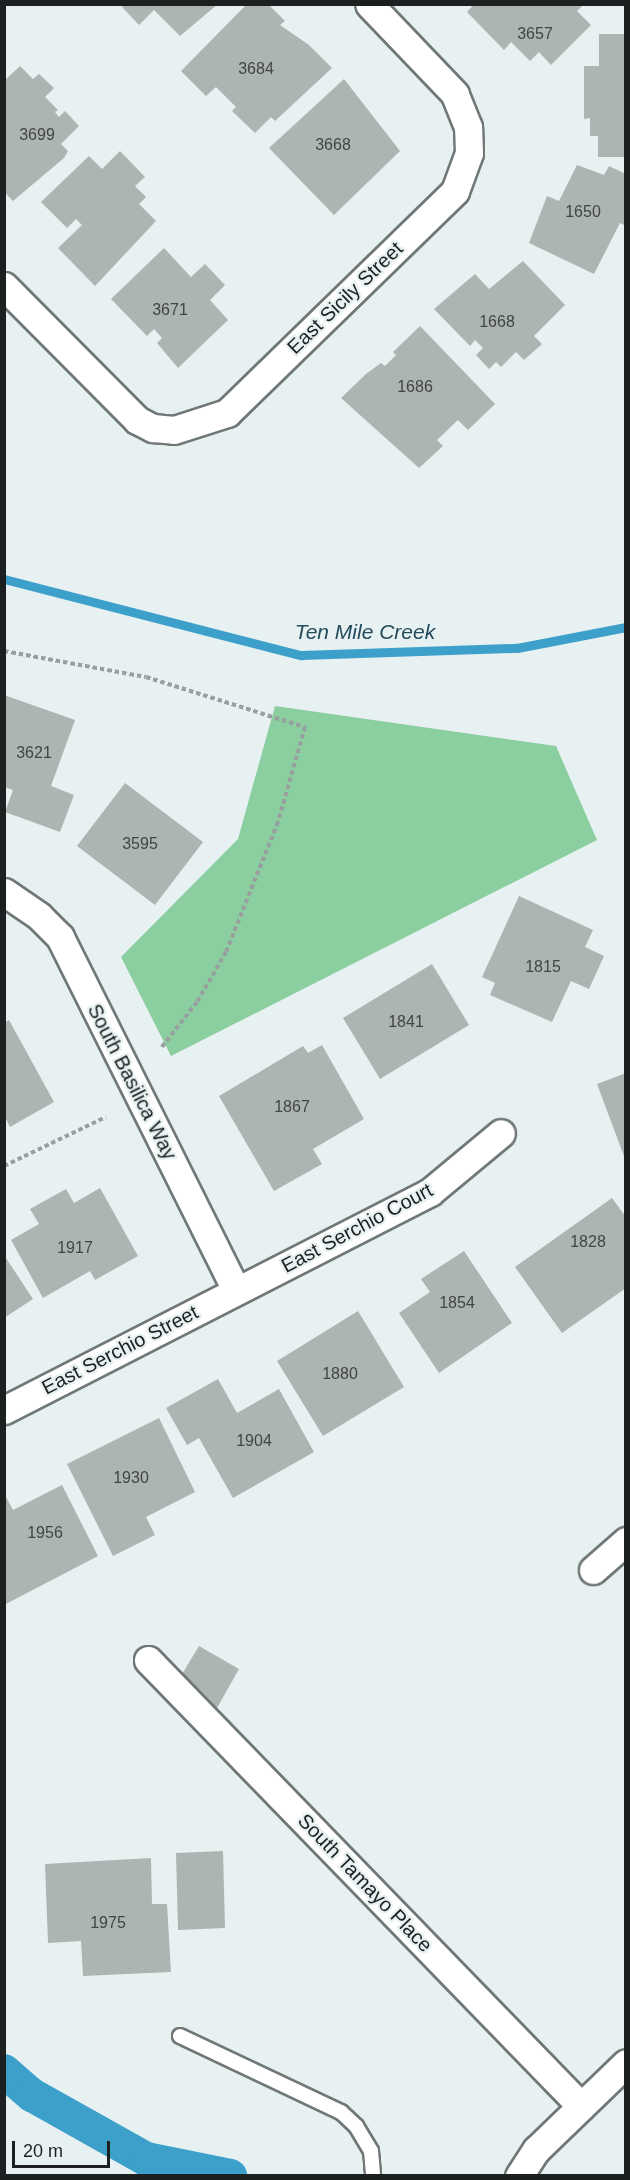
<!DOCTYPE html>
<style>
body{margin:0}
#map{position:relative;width:630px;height:2180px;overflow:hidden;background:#e8f1f1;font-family:Helvetica,sans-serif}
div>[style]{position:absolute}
.green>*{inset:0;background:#8bcfa1}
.stream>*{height:9px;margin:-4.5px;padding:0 4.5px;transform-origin:4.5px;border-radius:4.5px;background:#3da0cb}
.canal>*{height:34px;margin:-17px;padding:0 17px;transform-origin:17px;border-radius:17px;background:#3da0cb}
.building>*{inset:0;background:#adb5b3}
.path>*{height:4px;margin-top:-2px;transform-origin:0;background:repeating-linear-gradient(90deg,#989f9f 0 4.5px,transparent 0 7.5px)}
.roads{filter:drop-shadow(2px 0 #707877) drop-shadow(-2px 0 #707877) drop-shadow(0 2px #707877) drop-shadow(0 -2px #707877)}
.service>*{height:14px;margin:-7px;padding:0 7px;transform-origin:7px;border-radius:7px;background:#fff}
.minor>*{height:27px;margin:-13.5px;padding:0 13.5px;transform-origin:13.5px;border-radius:13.5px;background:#fff}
span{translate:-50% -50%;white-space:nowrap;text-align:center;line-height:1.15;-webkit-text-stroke:4.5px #e8f1f1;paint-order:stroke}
.number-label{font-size:16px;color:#414545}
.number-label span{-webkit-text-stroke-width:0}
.street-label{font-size:20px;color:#1d2020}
.water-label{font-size:21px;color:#224b5e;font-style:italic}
.frame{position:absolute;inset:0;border:6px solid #1d2020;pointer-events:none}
.scale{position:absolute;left:12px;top:2141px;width:98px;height:27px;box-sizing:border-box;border:3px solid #1d2020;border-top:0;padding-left:8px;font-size:18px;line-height:21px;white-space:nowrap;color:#1d2020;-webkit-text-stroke:4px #e8f1f1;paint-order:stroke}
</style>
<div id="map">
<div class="green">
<i style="clip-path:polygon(275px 706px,556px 746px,597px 840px,171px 1056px,121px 957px,238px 839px)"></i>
</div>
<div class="stream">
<i style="left:4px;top:579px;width:307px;rotate:14.4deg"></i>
<i style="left:301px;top:655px;width:216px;rotate:-1.9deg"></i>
<i style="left:517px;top:648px;width:111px;rotate:-10.9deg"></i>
</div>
<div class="canal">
<i style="left:4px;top:2071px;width:37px;rotate:41deg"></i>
<i style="left:32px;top:2095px;width:131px;rotate:29.3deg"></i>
<i style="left:146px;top:2159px;width:86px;rotate:11.4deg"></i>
</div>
<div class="building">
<i style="clip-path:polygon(125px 4px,218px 4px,180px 36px,154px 10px,139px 25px,122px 7px)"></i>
<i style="clip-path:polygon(247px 4px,268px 4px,285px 21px,280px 25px,309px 45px,332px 68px,275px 121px,271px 117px,255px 133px,232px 111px,236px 107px,216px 87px,206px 96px,181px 71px)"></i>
<i style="clip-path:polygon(474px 4px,584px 4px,577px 11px,591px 25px,551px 65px,539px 52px,530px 61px,511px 42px,504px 50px,467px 12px)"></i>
<i style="clip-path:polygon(599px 34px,626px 34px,626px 157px,598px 157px,598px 136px,590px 136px,590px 118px,584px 119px,584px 66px,599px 66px)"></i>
<i style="clip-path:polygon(20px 66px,33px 79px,39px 74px,54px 88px,45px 97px,58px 110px,55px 112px,59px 117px,65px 111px,79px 126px,61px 144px,68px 151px,64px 158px,13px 201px,4px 192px,4px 81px)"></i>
<i style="clip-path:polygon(344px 79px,400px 151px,334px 215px,269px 148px)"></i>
<i style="clip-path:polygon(120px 151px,145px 177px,135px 186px,146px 197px,139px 204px,156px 221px,95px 286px,58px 248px,82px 225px,76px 219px,67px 228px,41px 202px,89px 156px,102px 169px)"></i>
<i style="clip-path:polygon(577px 165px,604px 175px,609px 166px,626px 174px,626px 226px,620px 223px,594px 274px,529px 243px,547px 196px,559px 201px)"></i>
<i style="clip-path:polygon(164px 248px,191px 277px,205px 264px,225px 285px,210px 300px,228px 320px,178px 368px,157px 343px,162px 338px,154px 329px,147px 336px,111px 299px)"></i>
<i style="clip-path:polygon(523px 261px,565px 305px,534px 336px,542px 344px,524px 360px,516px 352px,501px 367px,496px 362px,489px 369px,476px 355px,483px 348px,475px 340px,470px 346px,434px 309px,475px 274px,489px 289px)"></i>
<i style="clip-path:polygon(420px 326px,495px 404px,468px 430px,458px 420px,437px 440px,443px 446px,419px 468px,341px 398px,366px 374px,381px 363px,385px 366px,396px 355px,393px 352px)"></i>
<i style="clip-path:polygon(4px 695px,75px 720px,51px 786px,74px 795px,60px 832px,5px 812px,13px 790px,4px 787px)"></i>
<i style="clip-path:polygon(125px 783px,203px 842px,155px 905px,77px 846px)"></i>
<i style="clip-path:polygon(519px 896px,593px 930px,585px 947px,604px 956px,589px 989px,571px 981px,552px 1022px,490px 995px,495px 983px,482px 977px)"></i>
<i style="clip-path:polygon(432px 964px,469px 1025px,380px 1079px,343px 1018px)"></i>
<i style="clip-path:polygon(9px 1020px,54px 1102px,10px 1127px,4px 1115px,4px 1023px)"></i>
<i style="clip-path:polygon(322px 1045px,364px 1119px,313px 1149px,322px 1164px,274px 1191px,219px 1096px,303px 1046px,308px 1053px)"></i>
<i style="clip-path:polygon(626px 1073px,626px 1159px,625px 1159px,597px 1084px)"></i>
<i style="clip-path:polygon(100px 1188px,138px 1256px,95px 1280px,90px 1271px,43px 1298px,11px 1240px,39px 1224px,30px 1209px,66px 1189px,74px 1203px)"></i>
<i style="clip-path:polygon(612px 1198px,626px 1217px,626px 1288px,562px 1333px,515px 1267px)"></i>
<i style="clip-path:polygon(464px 1251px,512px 1323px,439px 1373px,399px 1313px,430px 1292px,421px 1279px)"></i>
<i style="clip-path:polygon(4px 1255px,33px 1299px,4px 1318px)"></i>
<i style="clip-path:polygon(358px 1311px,404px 1387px,323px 1436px,277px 1361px)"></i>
<i style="clip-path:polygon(218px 1379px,237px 1413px,279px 1389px,314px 1452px,233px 1498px,199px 1438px,187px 1445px,166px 1408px)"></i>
<i style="clip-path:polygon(159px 1418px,195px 1492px,146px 1517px,155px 1535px,113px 1556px,67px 1464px)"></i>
<i style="clip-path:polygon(62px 1485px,98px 1556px,4px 1605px,4px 1493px,13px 1510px)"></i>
<i style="clip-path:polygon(199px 1646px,239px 1669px,217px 1708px,176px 1684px)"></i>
<i style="clip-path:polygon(223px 1851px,225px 1928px,178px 1930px,176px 1853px)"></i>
<i style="clip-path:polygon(151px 1858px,152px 1904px,167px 1904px,171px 1972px,83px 1976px,81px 1941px,48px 1943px,45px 1864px)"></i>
</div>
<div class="path">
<i style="left:4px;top:651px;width:144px;rotate:10.4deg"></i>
<i style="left:146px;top:677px;width:167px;rotate:17.5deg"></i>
<i style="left:305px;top:727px;width:99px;rotate:105.9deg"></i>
<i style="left:278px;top:822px;width:140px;rotate:111.8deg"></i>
<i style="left:226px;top:952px;width:58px;rotate:120.1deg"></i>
<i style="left:197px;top:1002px;width:58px;rotate:128deg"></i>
<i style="left:4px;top:1166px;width:113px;rotate:-25.7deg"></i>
</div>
<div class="roads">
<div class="service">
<i style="left:180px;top:2036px;width:178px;rotate:25.3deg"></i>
<i style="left:341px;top:2112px;width:21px;rotate:43deg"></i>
<i style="left:356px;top:2126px;width:29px;rotate:59deg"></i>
<i style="left:371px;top:2151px;width:25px;rotate:85deg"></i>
</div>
<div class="minor">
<i style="left:4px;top:286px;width:189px;rotate:45.2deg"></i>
<i style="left:137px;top:420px;width:18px;rotate:27deg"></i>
<i style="left:153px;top:428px;width:21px;rotate:5deg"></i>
<i style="left:174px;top:430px;width:56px;rotate:-17.8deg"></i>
<i style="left:227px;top:413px;width:318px;rotate:-44.2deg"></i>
<i style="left:455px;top:191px;width:40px;rotate:-69.8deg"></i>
<i style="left:469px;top:153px;width:26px;rotate:-92deg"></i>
<i style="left:468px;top:127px;width:35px;rotate:-112deg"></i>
<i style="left:455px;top:94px;width:124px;rotate:-133.7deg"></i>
<i style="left:4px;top:892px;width:42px;rotate:34.4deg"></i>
<i style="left:39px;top:916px;width:30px;rotate:45deg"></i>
<i style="left:60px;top:937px;width:394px;rotate:63.5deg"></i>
<i style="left:4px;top:1410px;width:479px;rotate:-27.1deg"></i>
<i style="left:430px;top:1192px;width:92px;rotate:-39.7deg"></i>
<i style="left:593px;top:1570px;width:44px;rotate:-41.3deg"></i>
<i style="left:148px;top:1660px;width:622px;rotate:45.85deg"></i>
<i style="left:519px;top:2176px;width:31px;rotate:-57deg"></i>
<i style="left:536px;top:2150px;width:125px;rotate:-44deg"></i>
</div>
</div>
<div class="number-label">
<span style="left:535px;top:34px">3657</span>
<span style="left:256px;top:69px">3684</span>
<span style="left:37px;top:135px">3699</span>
<span style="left:333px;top:145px">3668</span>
<span style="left:583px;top:212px">1650</span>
<span style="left:170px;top:310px">3671</span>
<span style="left:497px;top:322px">1668</span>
<span style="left:415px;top:387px">1686</span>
<span style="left:34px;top:753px">3621</span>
<span style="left:140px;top:844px">3595</span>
<span style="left:543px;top:967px">1815</span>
<span style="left:406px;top:1022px">1841</span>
<span style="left:292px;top:1107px">1867</span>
<span style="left:588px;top:1242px">1828</span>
<span style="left:75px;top:1248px">1917</span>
<span style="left:457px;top:1303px">1854</span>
<span style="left:340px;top:1374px">1880</span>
<span style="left:254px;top:1441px">1904</span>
<span style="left:131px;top:1478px">1930</span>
<span style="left:45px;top:1533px">1956</span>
<span style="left:108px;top:1923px">1975</span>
</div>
<div class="street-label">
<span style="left:345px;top:298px;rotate:-44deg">East Sicily Street</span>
<span style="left:132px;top:1082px;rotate:63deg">South Basilica Way</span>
<span style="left:357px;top:1228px;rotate:-28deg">East Serchio Court</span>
<span style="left:120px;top:1350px;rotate:-27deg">East Serchio Street</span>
<span style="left:365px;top:1883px;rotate:46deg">South Tamayo Place</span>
</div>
<div class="water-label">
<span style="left:365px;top:632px">Ten Mile Creek</span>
</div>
<div class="frame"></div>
<div class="scale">20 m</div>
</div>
